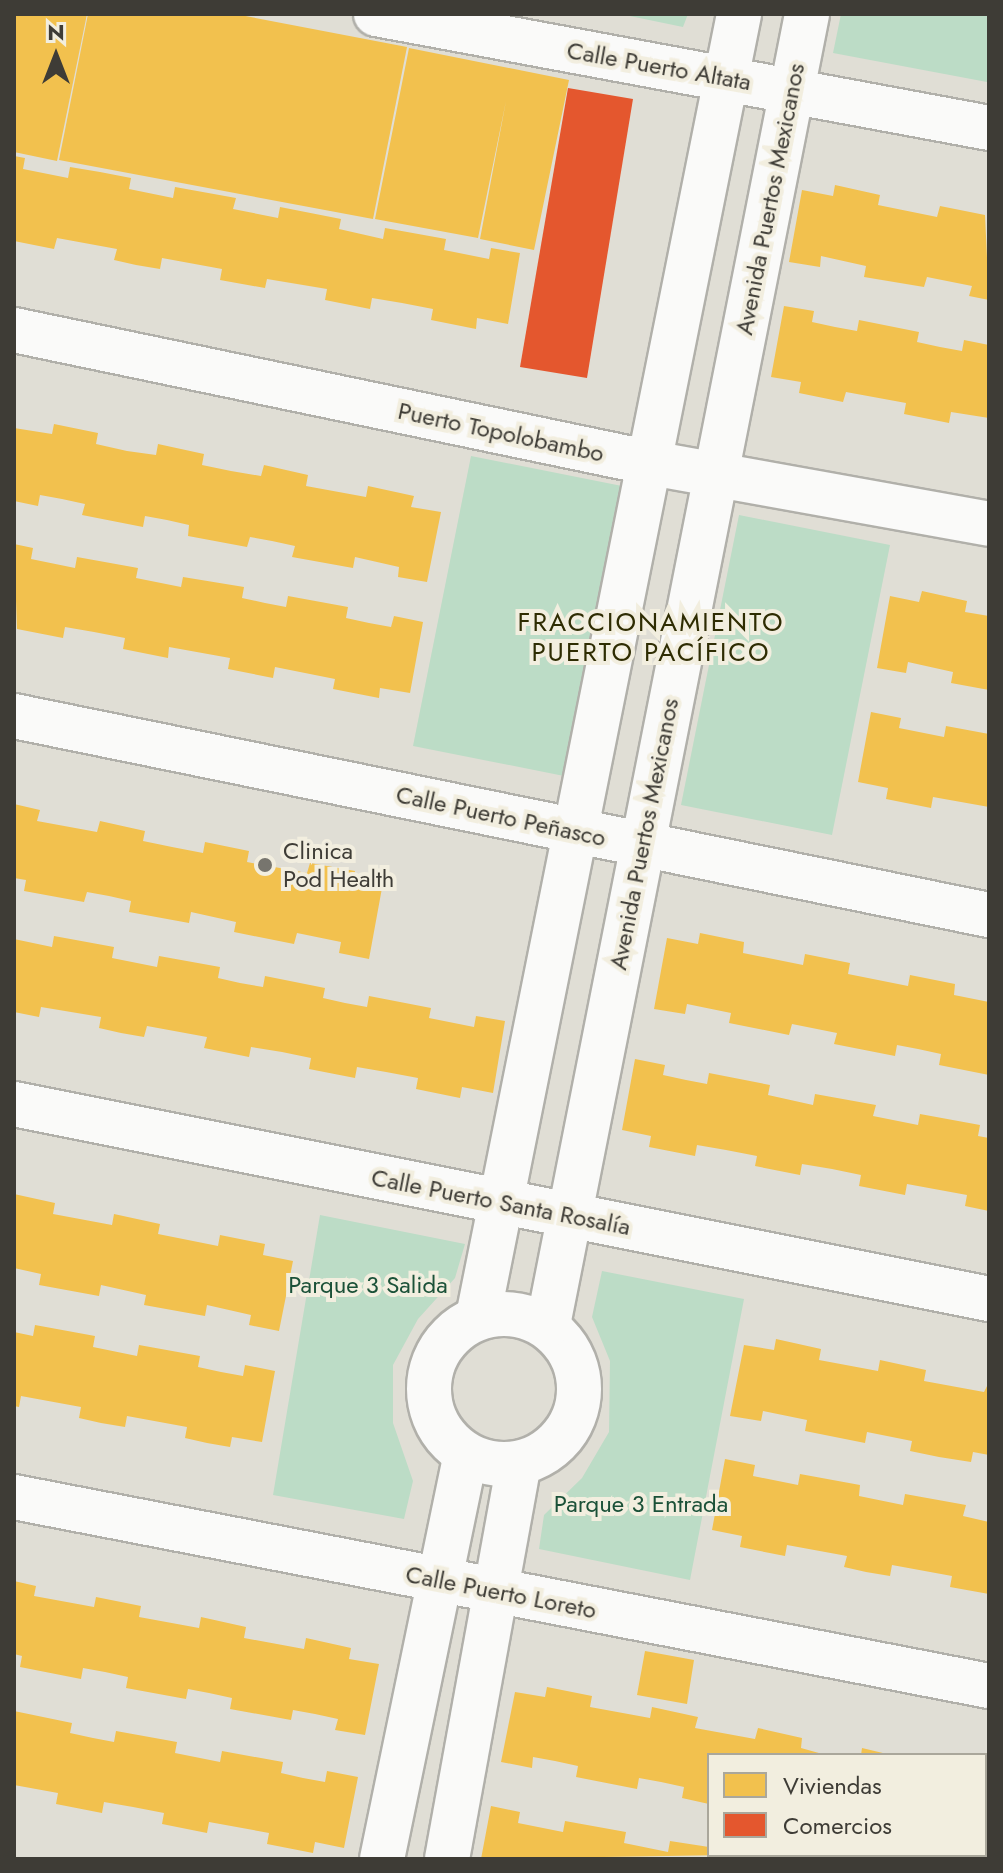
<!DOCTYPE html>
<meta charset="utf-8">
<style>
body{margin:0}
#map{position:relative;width:1003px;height:1873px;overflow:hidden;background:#e0ded5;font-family:Jost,sans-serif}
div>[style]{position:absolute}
.green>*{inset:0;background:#bcdcc6}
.homes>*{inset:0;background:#f2c14e}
.shops>*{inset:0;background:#e4572e}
.roads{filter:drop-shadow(2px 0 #b1b0aa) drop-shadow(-2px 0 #b1b0aa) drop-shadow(0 2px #b1b0aa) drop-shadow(0 -2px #b1b0aa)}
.minor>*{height:44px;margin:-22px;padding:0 22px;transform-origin:22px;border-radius:22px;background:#fafaf9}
.minor>.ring{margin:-22px;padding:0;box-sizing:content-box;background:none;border:44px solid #fafaf9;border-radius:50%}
.dots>*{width:22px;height:22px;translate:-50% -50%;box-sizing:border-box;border:4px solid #f2eedf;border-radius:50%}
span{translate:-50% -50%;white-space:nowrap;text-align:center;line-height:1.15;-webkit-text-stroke:8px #f2eedf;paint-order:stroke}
.street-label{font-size:24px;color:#3e3c36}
.poi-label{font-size:24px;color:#3e3c36}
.left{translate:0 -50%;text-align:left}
.park-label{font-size:24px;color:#1b5138}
.neighbourhood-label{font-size:26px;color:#2e2c02;letter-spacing:2px}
.frame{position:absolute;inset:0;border:16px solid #3e3c36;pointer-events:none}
.legend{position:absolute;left:707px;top:1753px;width:280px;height:104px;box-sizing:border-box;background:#f2eedf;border:2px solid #aaa79b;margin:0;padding:10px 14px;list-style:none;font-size:24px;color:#3e3c36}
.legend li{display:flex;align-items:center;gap:16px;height:40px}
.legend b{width:40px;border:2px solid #aaa79b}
.north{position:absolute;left:16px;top:16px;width:80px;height:80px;-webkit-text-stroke:6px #f2eedf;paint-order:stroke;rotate:0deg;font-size:22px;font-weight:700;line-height:32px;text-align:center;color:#3e3c36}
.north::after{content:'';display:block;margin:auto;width:28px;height:36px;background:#3e3c36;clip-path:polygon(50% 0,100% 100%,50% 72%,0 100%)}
</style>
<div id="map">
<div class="green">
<i style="clip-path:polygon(620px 14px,688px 14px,683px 27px)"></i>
<i style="clip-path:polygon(841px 14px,989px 14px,987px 82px,833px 53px)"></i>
<i style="clip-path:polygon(471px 456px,622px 486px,564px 776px,413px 746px)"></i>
<i style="clip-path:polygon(739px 515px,890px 545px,832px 835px,681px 805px)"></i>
<i style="clip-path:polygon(320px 1215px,465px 1244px,455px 1278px,418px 1319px,393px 1365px,393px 1423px,413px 1481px,404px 1519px,273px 1495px)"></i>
<i style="clip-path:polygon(602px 1271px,744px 1299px,690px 1580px,539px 1549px,544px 1515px,582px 1478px,609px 1432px,610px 1361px,592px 1317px)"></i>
</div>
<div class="homes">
<i style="clip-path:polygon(14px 14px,87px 14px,57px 161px,14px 152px)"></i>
<i style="clip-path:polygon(88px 14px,235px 14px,407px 47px,373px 219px,59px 160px)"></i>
<i style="clip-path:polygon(409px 48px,569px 80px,534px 250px,480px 239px,506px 101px,478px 238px,375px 219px)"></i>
<i style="clip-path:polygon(14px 156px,25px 158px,23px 169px,68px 178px,70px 167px,100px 172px,131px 178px,129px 189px,173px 198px,175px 187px,236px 198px,233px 209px,278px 218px,280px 207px,341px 219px,339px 229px,383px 239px,385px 228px,446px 239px,444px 250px,489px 259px,491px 248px,520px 253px,508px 324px,477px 318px,476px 329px,431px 320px,433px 309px,402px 303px,372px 298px,370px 309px,325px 300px,327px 289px,267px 279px,265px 288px,220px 280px,222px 269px,162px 258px,160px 269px,136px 265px,114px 260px,117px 249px,57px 238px,54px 249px,14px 241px)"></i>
<i style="clip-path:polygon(835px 185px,880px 195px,878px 205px,937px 217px,940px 206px,985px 215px,989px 300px,969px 296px,972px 286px,927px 277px,924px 287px,864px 277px,866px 266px,821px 256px,820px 267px,789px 262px,802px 190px,833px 196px)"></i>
<i style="clip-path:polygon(784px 306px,814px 311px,812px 322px,835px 327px,857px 331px,859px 320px,919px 332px,917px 342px,940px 347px,962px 351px,964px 340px,989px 345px,989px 418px,951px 412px,949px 423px,904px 414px,906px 403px,846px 392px,843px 402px,799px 393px,801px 382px,771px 377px)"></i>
<i style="clip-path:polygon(54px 424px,98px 433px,96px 444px,127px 451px,156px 455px,158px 444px,204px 454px,202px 465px,231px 471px,261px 476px,264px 465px,308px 475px,306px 486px,366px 497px,368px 486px,414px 496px,411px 507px,441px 512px,427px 582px,398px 577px,399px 567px,355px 557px,353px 568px,292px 557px,295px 546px,272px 541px,250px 537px,247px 547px,188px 536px,189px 525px,167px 520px,145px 516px,143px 527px,82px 515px,85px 504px,62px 499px,40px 495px,38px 506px,14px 501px,14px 428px,52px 434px)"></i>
<i style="clip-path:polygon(14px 544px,33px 548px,31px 559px,75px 568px,77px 557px,138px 568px,136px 578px,181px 587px,183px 577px,244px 587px,242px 598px,265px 603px,286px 607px,288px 596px,348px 607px,346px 618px,369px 623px,391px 627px,394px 616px,423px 622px,410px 693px,380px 688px,379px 698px,333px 689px,335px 679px,275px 667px,273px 678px,228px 669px,230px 658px,169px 647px,168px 658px,123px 649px,125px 638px,94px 632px,65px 627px,63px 638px,17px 629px)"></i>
<i style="clip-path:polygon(922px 591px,967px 601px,965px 612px,989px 616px,989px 690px,951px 683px,953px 672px,908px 662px,906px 673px,877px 668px,890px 596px,919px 602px)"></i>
<i style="clip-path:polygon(871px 712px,901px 718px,899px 728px,944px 737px,946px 726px,989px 734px,989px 807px,933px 797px,931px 808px,886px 799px,888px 788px,858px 782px)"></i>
<i style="clip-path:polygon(14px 804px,40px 810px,37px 821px,97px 832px,100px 821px,145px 831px,143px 841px,172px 847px,203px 853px,205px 842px,249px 851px,247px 862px,307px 873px,310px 863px,355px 871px,353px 882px,382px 888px,369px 959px,339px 953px,341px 942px,297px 933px,294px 944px,234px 932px,236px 922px,191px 912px,189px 923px,129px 912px,131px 901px,109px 896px,87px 892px,84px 902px,24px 891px,26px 880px,14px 878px)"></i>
<i style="clip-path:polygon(700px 933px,744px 942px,743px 953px,803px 965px,805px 954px,850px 963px,848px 974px,908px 986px,910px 975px,955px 984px,954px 995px,989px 1002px,989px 1075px,939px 1065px,941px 1054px,918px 1049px,897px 1045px,895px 1056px,834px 1044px,837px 1033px,792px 1024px,789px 1035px,729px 1023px,731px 1013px,687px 1004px,685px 1014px,654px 1009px,667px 938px,698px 944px)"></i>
<i style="clip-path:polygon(54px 936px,114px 947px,112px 958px,157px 967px,159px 956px,220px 967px,218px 978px,240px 983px,263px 987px,265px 976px,325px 988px,323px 998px,345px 1003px,367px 1007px,369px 996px,431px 1008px,429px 1018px,474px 1027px,476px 1016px,505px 1021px,493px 1093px,462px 1087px,460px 1098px,416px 1089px,418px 1078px,386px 1072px,357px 1067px,355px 1078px,309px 1069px,311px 1058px,282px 1052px,251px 1047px,249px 1057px,204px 1048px,207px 1037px,147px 1026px,144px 1037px,121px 1033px,99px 1028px,101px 1017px,41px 1007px,39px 1017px,14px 1012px,14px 939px,52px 947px)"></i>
<i style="clip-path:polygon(635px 1059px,665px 1065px,663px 1075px,686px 1080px,707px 1084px,709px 1073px,770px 1085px,768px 1095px,813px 1105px,815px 1094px,876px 1105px,873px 1116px,918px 1125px,920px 1114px,980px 1125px,978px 1136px,989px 1138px,989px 1211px,965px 1206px,967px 1195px,907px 1184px,905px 1195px,859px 1186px,861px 1175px,832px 1169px,802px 1164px,800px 1175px,755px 1166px,757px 1156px,726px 1150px,697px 1145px,695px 1156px,649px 1147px,651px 1136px,622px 1130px)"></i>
<i style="clip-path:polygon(14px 1194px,55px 1203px,53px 1214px,112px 1225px,114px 1214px,160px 1224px,158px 1234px,218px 1246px,220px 1235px,265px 1244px,263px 1255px,293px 1261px,279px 1331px,249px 1325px,251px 1315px,207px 1305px,205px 1316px,144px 1305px,146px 1295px,101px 1285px,99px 1296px,39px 1285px,41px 1274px,14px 1268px)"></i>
<i style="clip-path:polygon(35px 1325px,95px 1336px,93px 1347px,137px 1356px,139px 1345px,200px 1356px,198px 1367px,221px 1372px,243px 1376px,245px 1365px,275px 1371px,262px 1442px,232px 1437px,230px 1447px,207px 1443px,185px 1438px,187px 1427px,127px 1416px,125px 1427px,101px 1423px,79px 1418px,81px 1407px,21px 1396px,19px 1407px,14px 1406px,14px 1332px,33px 1336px)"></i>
<i style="clip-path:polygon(776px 1339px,821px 1349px,819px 1360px,878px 1371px,880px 1360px,926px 1370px,924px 1381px,984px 1392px,989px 1382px,989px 1455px,973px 1452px,971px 1462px,939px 1457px,910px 1451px,912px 1441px,867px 1432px,865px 1443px,805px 1431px,807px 1420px,763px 1411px,761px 1421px,730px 1416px,744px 1345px,774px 1350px)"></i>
<i style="clip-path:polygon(725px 1459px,755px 1465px,753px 1476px,798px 1485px,800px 1474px,860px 1485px,859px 1496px,903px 1505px,905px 1494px,966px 1505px,963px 1516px,989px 1522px,989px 1594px,950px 1587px,952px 1576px,892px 1565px,890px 1576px,866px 1572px,844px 1567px,847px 1556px,787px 1545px,785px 1556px,740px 1547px,742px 1536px,712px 1530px)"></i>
<i style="clip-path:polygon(14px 1581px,36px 1586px,34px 1596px,94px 1607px,96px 1597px,141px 1606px,139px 1617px,199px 1628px,201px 1617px,246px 1627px,244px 1638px,304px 1649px,306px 1638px,351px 1648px,349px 1659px,379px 1664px,365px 1735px,335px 1730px,338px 1719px,315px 1714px,293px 1710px,291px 1720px,230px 1709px,232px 1698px,209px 1693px,188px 1689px,186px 1699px,126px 1688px,128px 1677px,105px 1672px,83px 1668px,81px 1679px,20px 1667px,22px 1656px,14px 1654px)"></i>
<i style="clip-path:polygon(645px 1651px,694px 1660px,687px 1704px,637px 1695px)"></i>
<i style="clip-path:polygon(547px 1687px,592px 1696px,590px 1707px,650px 1718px,652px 1707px,698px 1717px,695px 1728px,755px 1739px,758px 1728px,802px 1738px,801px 1748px,826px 1755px,709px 1755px,709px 1804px,682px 1798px,684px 1787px,661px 1782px,639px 1778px,637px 1789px,576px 1777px,578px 1766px,555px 1761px,533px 1757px,532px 1768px,501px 1762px,515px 1692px,545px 1697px)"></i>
<i style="clip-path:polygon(14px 1711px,72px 1723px,70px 1733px,93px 1738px,114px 1742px,116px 1731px,177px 1742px,175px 1753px,220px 1762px,222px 1751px,283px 1762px,281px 1773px,303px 1778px,325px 1782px,327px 1771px,358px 1777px,344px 1848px,315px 1842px,313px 1853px,267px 1844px,269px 1833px,209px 1822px,207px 1833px,162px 1824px,164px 1813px,133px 1807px,104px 1802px,102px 1813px,56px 1804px,58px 1793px,14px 1785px)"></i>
<i style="clip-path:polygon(862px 1748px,887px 1754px,887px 1755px,861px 1755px)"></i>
<i style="clip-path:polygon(985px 1773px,989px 1774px,989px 1848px,985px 1847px)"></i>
<i style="clip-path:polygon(491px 1806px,520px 1812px,518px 1823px,563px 1832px,565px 1821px,626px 1832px,624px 1843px,668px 1852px,670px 1841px,709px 1847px,709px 1855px,730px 1855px,481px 1859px)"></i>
</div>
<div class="shops">
<i style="clip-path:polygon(568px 88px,633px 99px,587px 378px,520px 367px)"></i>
</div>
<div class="roads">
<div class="minor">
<i style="left:376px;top:14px;width:624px;rotate:10.53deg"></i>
<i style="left:14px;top:330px;width:651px;rotate:11.79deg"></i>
<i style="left:651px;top:463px;width:343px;rotate:10.2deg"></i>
<i style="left:14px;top:716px;width:995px;rotate:11.54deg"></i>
<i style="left:14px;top:1104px;width:994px;rotate:11.31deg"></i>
<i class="ring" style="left:429px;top:1314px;width:106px;height:106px"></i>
<i style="left:478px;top:1317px;width:1329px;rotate:-78.67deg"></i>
<i style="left:548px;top:1325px;width:1336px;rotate:-78.82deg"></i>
<i style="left:14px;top:1497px;width:993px;rotate:10.97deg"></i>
<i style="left:382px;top:1859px;width:413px;rotate:-78.3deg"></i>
<i style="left:447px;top:1859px;width:402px;rotate:-79.7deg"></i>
</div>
</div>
<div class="dots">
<i style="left:265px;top:865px;background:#77756e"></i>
</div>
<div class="street-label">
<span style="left:659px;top:66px;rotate:10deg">Calle Puerto Altata</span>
<span style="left:770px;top:199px;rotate:-79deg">Avenida Puertos Mexicanos</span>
<span style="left:501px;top:432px;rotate:12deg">Puerto Topolobambo</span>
<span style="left:501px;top:816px;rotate:12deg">Calle Puerto Peñasco</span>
<span style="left:644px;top:834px;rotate:-79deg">Avenida Puertos Mexicanos</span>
<span style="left:501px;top:1202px;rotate:11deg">Calle Puerto Santa Rosalía</span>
<span style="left:501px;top:1592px;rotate:11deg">Calle Puerto Loreto</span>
</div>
<div class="poi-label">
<span class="left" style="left:283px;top:865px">Clinica<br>Pod Health</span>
</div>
<div class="park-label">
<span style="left:368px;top:1285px">Parque 3 Salida</span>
<span style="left:641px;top:1504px">Parque 3 Entrada</span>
</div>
<div class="neighbourhood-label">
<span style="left:651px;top:638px">FRACCIONAMIENTO<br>PUERTO PACÍFICO</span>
</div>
<div class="frame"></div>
<ul class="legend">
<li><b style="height:22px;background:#f2c14e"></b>Viviendas</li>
<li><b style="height:22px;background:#e4572e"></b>Comercios</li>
</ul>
<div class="north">N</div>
</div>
